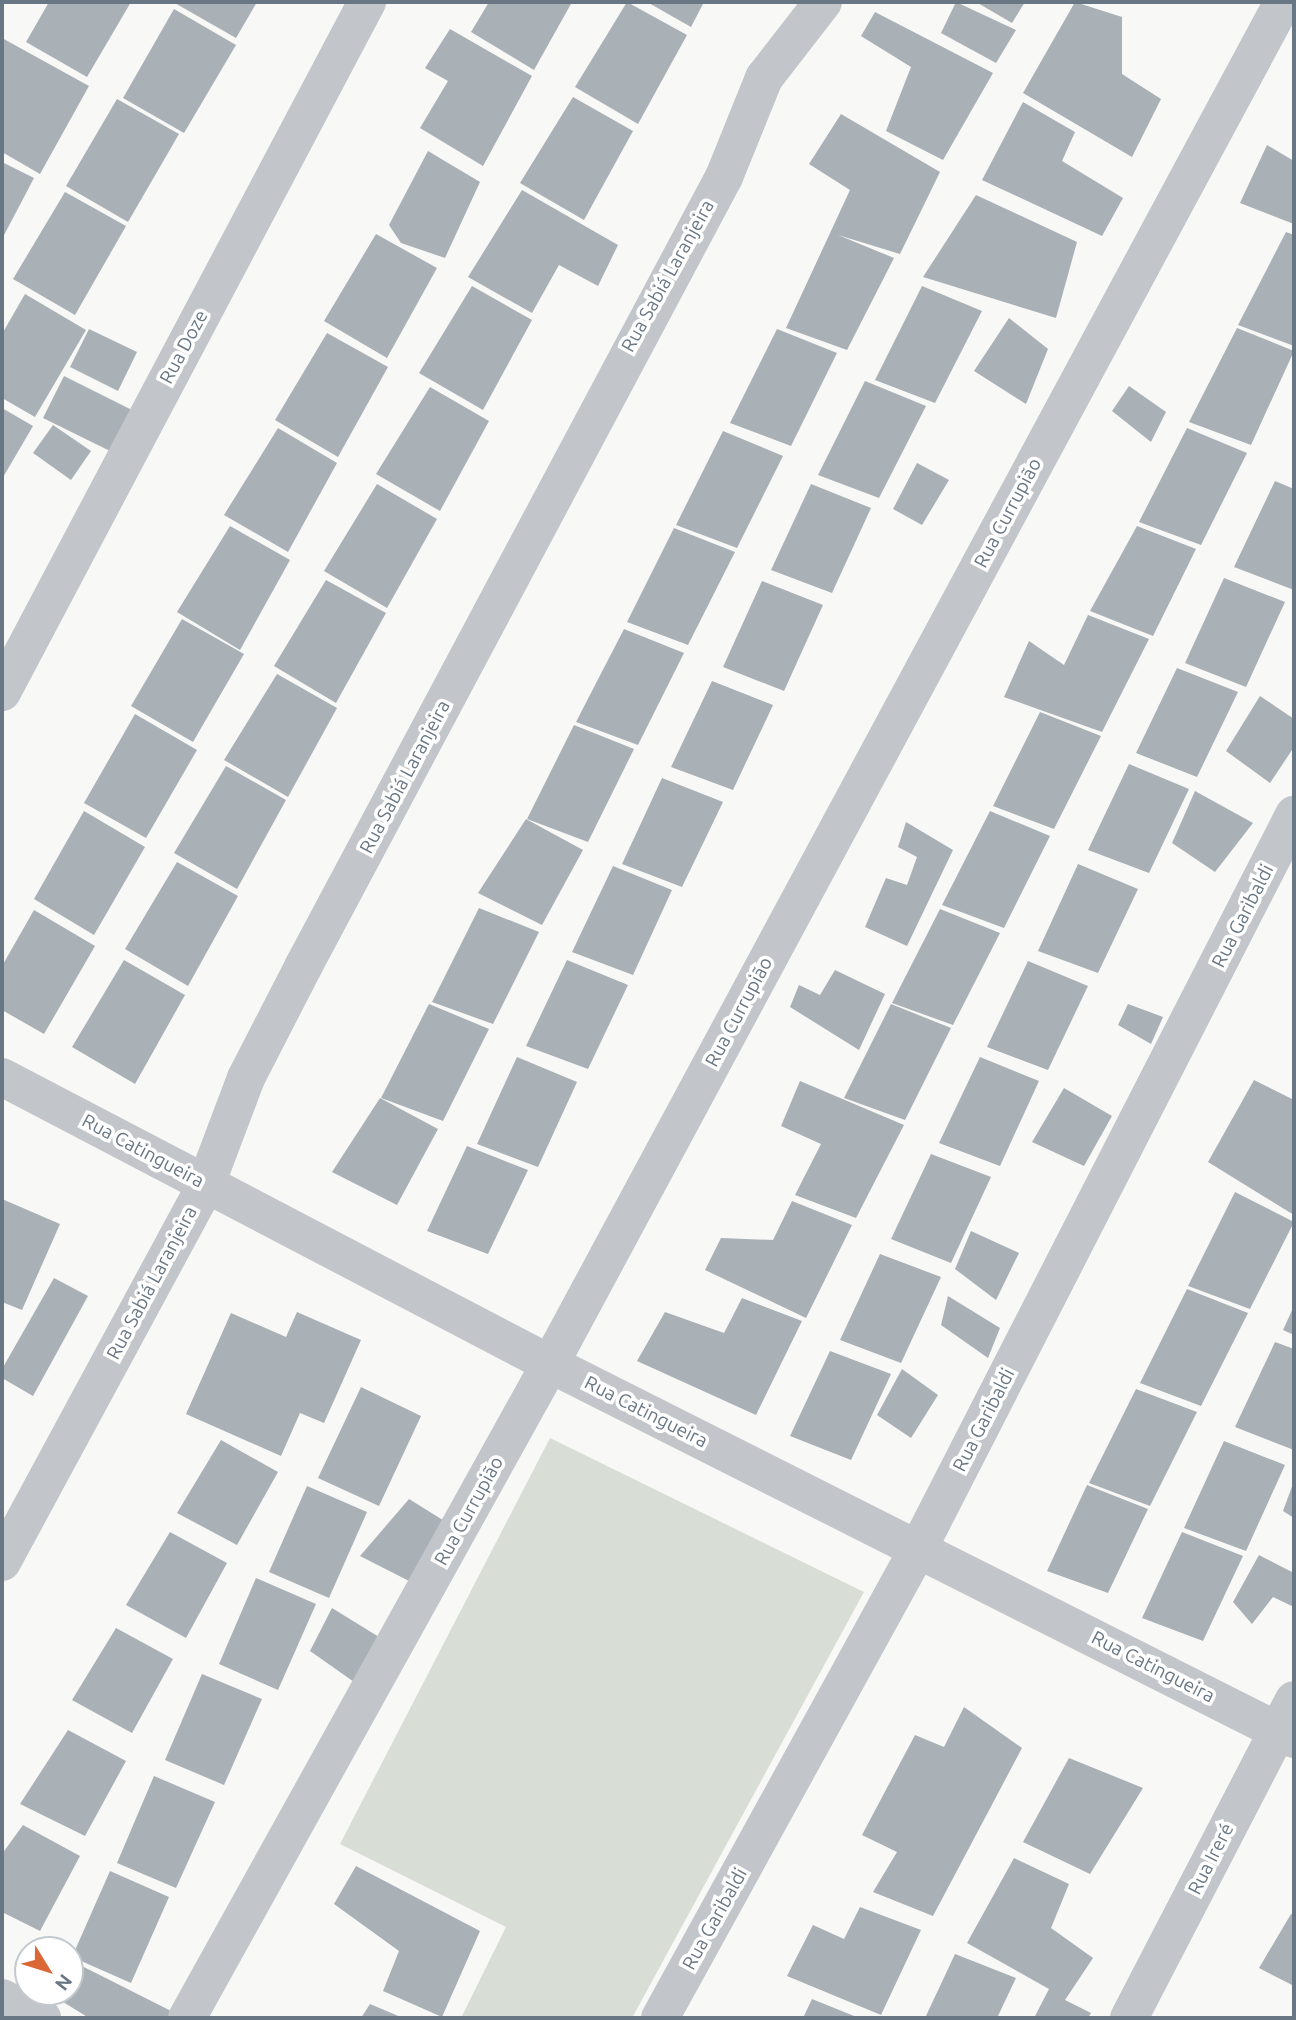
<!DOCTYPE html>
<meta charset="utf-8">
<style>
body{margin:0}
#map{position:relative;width:1296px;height:2020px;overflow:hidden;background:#f8f8f6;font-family:Ubuntu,sans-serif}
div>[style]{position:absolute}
.green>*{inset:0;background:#d8ddd6}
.building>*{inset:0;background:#a9b0b6}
.minor>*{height:38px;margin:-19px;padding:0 19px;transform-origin:19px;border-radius:19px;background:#c2c5c9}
span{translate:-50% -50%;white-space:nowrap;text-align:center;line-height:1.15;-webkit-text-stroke:7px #fff;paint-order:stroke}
.street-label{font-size:19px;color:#697785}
.frame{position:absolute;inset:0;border:4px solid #697785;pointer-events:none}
.north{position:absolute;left:14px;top:1936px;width:70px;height:70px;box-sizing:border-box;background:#fff;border:2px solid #c3c9ce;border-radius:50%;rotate:128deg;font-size:19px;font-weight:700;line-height:28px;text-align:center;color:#697785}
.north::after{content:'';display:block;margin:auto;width:24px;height:32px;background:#da6735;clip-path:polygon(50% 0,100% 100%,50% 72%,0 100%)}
</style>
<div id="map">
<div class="green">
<i style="clip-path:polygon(550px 1438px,864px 1592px,632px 2018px,461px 2018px,506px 1927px,340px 1844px)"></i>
</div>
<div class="building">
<i style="clip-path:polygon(49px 2px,131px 2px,87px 77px,26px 42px)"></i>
<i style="clip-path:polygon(173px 2px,257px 2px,236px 38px)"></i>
<i style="clip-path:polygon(489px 2px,572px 2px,534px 70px,471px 32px)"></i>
<i style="clip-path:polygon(627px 2px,687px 35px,638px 124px,575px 87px)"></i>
<i style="clip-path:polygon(647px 2px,704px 2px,691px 27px)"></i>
<i style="clip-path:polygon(956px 2px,1016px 30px,996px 63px,941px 33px)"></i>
<i style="clip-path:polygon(976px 2px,1025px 2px,1012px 23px)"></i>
<i style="clip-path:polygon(1075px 2px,1122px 17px,1122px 74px,1161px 99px,1132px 157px,1023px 93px)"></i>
<i style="clip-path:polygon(174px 9px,236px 45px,184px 133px,123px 98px)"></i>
<i style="clip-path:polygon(875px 12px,993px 73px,943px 160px,886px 131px,911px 67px,861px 36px)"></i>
<i style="clip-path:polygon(450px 29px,532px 76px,483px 166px,420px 128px,448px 81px,425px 68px)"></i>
<i style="clip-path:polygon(2px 38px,89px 86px,40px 174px,2px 152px)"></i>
<i style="clip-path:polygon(573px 97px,633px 131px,584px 220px,520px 183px)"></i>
<i style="clip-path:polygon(117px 99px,179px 134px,128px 222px,66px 186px)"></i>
<i style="clip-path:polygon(1023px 102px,1075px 132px,1062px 161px,1123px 198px,1102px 236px,982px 180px)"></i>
<i style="clip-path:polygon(841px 114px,940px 172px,900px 254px,838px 235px,894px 258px,847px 350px,786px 328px,850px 190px,809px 164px)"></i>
<i style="clip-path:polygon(1267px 145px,1294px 161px,1294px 224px,1240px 203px)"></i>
<i style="clip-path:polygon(428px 151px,480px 182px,445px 258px,401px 243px,389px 225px)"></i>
<i style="clip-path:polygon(2px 162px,34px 178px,2px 239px)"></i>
<i style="clip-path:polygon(522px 190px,618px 245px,598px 286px,559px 265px,532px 313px,468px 277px)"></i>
<i style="clip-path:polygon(65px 192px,126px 226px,75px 315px,13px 279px)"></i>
<i style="clip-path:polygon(976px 195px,1077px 242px,1056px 318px,923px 277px)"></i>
<i style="clip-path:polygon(1286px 232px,1294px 235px,1294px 346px,1238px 325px)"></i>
<i style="clip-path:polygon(376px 234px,437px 268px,387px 358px,324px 321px)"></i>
<i style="clip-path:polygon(472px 286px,532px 320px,483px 410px,419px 373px)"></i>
<i style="clip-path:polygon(922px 286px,982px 311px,935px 403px,875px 380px)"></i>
<i style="clip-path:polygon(25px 294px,86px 330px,35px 417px,2px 398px,2px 334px)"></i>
<i style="clip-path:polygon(1009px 318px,1048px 349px,1026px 404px,974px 371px)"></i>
<i style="clip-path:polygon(1237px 328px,1294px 351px,1251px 445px,1189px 422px)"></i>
<i style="clip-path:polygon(89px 329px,137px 352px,118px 391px,70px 367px)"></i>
<i style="clip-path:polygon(777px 329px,837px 353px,791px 446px,730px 423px)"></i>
<i style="clip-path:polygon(327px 333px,388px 367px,338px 457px,275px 420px)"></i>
<i style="clip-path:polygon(64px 376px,134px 411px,112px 452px,43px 418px)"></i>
<i style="clip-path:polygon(865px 381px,926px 406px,879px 498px,818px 475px)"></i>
<i style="clip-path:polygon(1129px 386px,1166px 412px,1151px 442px,1112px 411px)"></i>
<i style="clip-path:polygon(430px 387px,489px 421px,440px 511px,376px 474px)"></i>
<i style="clip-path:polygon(2px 408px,33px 426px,2px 479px)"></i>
<i style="clip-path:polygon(53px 425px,91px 451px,71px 480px,33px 453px)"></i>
<i style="clip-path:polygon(278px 428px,337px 463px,288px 552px,224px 515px)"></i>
<i style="clip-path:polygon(1187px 428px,1247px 453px,1201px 545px,1139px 522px)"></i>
<i style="clip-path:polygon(723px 431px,783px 456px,737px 548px,676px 525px)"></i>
<i style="clip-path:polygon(917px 463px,949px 480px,922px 525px,893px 509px)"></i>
<i style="clip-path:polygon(1275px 481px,1294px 489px,1294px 590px,1234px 567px)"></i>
<i style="clip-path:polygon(377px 484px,437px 519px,387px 608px,324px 571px)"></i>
<i style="clip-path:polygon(811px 484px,871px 508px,832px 593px,771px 570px)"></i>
<i style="clip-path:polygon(230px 526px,290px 560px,240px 650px,177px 612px)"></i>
<i style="clip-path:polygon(1137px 526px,1196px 549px,1153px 636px,1090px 611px)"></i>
<i style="clip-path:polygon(674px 528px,735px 552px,688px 645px,627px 622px)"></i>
<i style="clip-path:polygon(1224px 578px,1285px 602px,1246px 687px,1185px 663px)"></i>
<i style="clip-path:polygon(326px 580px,386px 613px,336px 703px,274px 666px)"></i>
<i style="clip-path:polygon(762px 581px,823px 605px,784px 691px,723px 667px)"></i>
<i style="clip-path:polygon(1088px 615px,1149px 639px,1102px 732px,1004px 697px,1029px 641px,1064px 665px)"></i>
<i style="clip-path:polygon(182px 619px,244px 654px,193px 742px,131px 706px)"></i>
<i style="clip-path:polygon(624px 629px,684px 653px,638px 745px,576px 722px)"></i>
<i style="clip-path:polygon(1177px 668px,1238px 692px,1197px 777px,1136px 753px)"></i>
<i style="clip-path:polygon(277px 674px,337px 708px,288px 797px,224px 760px)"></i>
<i style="clip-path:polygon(712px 681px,773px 705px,733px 790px,671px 767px)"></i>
<i style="clip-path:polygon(1260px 696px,1294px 719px,1294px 747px,1270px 783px,1226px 751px)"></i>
<i style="clip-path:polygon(1040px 712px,1101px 736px,1054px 829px,993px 806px)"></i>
<i style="clip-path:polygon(135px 714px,197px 750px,146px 838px,84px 803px)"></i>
<i style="clip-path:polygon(574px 725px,634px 749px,588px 842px,527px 819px)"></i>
<i style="clip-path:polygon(1129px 764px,1189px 789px,1149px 873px,1088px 850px)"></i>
<i style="clip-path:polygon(226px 766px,286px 800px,237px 889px,174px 853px)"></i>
<i style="clip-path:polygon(662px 778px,723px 802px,682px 887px,622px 864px)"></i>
<i style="clip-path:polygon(1195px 791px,1253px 823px,1215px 872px,1172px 843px)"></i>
<i style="clip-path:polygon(84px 811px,145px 847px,94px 935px,34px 899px)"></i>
<i style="clip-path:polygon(990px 811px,1050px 836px,1004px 928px,942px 905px)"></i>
<i style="clip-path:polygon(526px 819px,583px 850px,542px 925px,478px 893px)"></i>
<i style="clip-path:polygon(906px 822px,953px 850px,907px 946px,865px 927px,886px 878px,907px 885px,917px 857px,898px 847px)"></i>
<i style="clip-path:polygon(177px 862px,238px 896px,188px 986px,125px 949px)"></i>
<i style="clip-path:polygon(1078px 864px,1138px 889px,1098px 973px,1038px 951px)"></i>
<i style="clip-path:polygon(613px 866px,672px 890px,633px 975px,572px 952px)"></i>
<i style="clip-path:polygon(479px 908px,539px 932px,493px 1024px,432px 1002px)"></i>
<i style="clip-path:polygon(940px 909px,1000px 933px,953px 1025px,892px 1003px)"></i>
<i style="clip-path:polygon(34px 910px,95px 946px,44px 1034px,2px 1010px,2px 966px)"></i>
<i style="clip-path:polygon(124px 960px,185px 995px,135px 1084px,72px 1047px)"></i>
<i style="clip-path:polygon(567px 960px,628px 985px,588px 1069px,526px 1046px)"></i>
<i style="clip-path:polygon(1028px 961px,1088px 986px,1048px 1070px,987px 1047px)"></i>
<i style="clip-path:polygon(835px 970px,885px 994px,859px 1050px,790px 1007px,799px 985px,820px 995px)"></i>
<i style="clip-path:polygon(429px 1004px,489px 1029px,443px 1121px,381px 1098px)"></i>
<i style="clip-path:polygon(891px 1004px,951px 1028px,905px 1120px,844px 1098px)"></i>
<i style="clip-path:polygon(1128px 1004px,1163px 1017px,1151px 1044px,1118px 1025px)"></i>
<i style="clip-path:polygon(517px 1057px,577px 1082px,538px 1167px,477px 1144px)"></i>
<i style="clip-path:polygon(980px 1057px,1039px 1081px,1000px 1166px,939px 1143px)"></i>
<i style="clip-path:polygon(1254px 1080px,1294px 1100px,1294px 1215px,1208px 1162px)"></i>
<i style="clip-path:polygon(800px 1081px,904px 1125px,856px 1218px,795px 1195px,821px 1144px,781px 1126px)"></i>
<i style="clip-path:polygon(1064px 1088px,1112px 1116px,1084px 1166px,1032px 1142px)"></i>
<i style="clip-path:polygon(380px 1098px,438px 1129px,397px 1205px,332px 1172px)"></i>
<i style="clip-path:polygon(467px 1146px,528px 1170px,488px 1254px,427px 1231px)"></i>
<i style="clip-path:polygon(931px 1154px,991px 1177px,951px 1263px,891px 1239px)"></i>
<i style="clip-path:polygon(1235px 1192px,1294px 1222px,1250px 1309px,1188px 1286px)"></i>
<i style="clip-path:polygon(2px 1199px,60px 1224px,22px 1310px,2px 1302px)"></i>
<i style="clip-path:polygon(792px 1201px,852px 1225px,806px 1318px,705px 1270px,721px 1238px,773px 1240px)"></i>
<i style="clip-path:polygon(971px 1231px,1019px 1253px,996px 1300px,955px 1269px)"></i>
<i style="clip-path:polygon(880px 1254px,941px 1277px,901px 1363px,840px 1340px)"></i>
<i style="clip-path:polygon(54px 1278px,88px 1296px,33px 1396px,2px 1378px,2px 1369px)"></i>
<i style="clip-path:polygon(1187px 1289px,1248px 1313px,1201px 1406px,1140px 1383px)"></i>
<i style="clip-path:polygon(948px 1296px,1000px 1328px,988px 1358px,941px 1325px)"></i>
<i style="clip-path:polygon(742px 1298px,802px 1321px,756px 1415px,637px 1361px,665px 1312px,724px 1333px)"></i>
<i style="clip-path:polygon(1294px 1306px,1294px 1335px,1283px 1330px)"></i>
<i style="clip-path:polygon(297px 1312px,361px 1340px,324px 1423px,300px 1413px,281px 1456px,186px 1414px,231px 1313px,286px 1337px)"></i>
<i style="clip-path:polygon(1275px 1342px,1294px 1349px,1294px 1450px,1235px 1427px)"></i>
<i style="clip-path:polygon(830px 1351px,891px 1374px,851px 1460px,790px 1436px)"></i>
<i style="clip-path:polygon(902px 1369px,938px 1395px,911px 1438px,877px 1415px)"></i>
<i style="clip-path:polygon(361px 1387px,421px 1416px,379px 1506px,318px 1478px)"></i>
<i style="clip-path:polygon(1136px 1389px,1197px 1412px,1150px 1506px,1089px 1483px)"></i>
<i style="clip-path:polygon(221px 1440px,278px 1472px,237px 1545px,177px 1513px)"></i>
<i style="clip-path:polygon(1224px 1441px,1285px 1465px,1246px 1551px,1184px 1528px)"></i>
<i style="clip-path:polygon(1294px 1481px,1294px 1518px,1283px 1511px)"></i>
<i style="clip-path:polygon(1087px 1485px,1148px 1509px,1108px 1593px,1047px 1571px)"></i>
<i style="clip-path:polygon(307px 1486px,367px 1512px,329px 1598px,269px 1572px)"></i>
<i style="clip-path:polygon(409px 1499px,446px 1522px,411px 1582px,360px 1556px)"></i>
<i style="clip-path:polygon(170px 1532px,227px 1563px,186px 1638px,126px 1605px)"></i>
<i style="clip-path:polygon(1182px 1532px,1243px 1556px,1203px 1641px,1142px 1618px)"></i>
<i style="clip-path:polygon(1259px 1555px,1294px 1573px,1294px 1607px,1273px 1597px,1252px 1624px,1233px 1602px)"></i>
<i style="clip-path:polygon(256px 1578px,316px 1604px,278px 1690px,219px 1664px)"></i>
<i style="clip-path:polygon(332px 1608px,379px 1637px,357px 1684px,310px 1651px)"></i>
<i style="clip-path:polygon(116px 1628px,173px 1659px,132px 1733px,72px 1700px)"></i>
<i style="clip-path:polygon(202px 1674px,262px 1699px,224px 1785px,165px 1760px)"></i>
<i style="clip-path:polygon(964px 1707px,1022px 1748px,933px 1916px,873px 1892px,897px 1852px,862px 1835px,915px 1735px,944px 1747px)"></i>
<i style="clip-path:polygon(68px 1730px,126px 1761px,85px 1836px,20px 1804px)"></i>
<i style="clip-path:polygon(1069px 1758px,1143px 1788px,1090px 1874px,1023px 1842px)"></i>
<i style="clip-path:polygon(154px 1776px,215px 1802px,176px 1888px,117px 1863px)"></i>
<i style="clip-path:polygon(23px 1825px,80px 1856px,40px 1931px,2px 1912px,2px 1854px)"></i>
<i style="clip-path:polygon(1014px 1858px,1069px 1884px,1051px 1928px,1093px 1958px,1065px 2000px,1091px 2013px,1088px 2018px,1034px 2018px,1049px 1989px,967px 1943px)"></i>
<i style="clip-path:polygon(356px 1866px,480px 1931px,442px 2017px,383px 1991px,399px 1951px,334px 1904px)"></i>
<i style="clip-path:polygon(110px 1871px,169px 1897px,131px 1983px,72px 1957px)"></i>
<i style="clip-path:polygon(860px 1907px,921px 1930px,881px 2015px,787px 1976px,813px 1925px,844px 1939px)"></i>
<i style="clip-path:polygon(1291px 1914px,1294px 1915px,1294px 1986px,1259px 1968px)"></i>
<i style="clip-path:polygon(955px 1954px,1016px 1978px,997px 2018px,925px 2018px)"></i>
<i style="clip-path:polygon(70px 1960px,177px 2014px,175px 2018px,89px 2018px,47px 1992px,70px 1992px)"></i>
<i style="clip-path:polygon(812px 1999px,859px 2018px,803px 2018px)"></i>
<i style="clip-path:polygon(370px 2004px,403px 2018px,361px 2018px)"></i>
</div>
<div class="minor">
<i style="left:2px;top:692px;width:781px;rotate:-62.12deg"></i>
<i style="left:2px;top:1077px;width:619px;rotate:27.64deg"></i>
<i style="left:550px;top:1364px;width:833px;rotate:26.75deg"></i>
<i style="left:2px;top:1562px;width:430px;rotate:-61.6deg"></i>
<i style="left:206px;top:1184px;width:113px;rotate:-69.3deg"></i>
<i style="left:246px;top:1078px;width:125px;rotate:-62.8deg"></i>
<i style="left:303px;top:967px;width:895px;rotate:-61.95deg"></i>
<i style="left:724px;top:177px;width:107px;rotate:-68deg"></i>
<i style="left:764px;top:78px;width:96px;rotate:-52.2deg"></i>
<i style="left:2px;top:1998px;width:45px;rotate:26.6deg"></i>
<i style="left:187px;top:2018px;width:748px;rotate:-60.97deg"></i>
<i style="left:550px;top:1364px;width:1547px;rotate:-61.71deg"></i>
<i style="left:660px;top:2018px;width:535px;rotate:-61.18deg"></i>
<i style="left:918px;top:1549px;width:825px;rotate:-62.88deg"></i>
<i style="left:1129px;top:2018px;width:358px;rotate:-62.6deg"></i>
</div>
<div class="street-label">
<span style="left:668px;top:276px;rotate:-61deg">Rua Sabiá Laranjeira</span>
<span style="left:184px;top:347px;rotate:-62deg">Rua Doze</span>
<span style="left:1008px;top:513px;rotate:-62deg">Rua Currupião</span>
<span style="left:405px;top:777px;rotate:-62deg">Rua Sabiá Laranjeira</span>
<span style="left:1243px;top:916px;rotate:-63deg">Rua Garibaldi</span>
<span style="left:739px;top:1012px;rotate:-62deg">Rua Currupião</span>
<span style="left:143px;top:1151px;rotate:28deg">Rua Catingueira</span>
<span style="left:152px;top:1283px;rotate:-62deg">Rua Sabiá Laranjeira</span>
<span style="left:646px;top:1412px;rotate:27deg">Rua Catingueira</span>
<span style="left:984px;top:1420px;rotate:-63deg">Rua Garibaldi</span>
<span style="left:469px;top:1511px;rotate:-61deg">Rua Currupião</span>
<span style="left:1153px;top:1667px;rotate:27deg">Rua Catingueira</span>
<span style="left:1211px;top:1859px;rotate:-63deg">Rua Ireré</span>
<span style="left:715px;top:1919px;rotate:-61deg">Rua Garibaldi</span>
</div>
<div class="frame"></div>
<div class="north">N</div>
</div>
